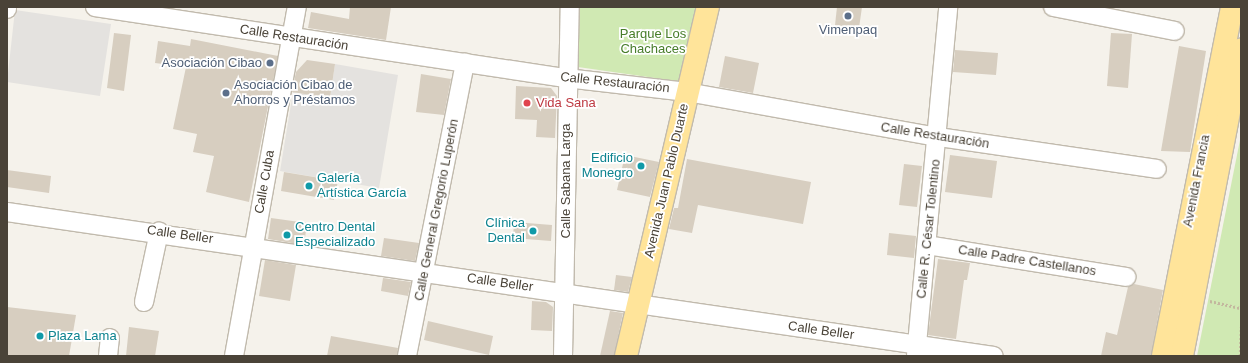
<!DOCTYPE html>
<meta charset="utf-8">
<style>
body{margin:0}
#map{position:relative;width:1248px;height:363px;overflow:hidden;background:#f5f2eb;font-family:Helvetica,sans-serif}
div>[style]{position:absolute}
.green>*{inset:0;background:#d0e9b3}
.parking>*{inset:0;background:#e4e2df}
.building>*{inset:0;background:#d7cec0}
.path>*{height:2.5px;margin-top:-1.25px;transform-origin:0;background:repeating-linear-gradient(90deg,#c3b79e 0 2px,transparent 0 4px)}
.roads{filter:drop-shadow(1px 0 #c1baad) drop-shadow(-1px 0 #c1baad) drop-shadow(0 1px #c1baad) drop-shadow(0 -1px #c1baad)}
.minor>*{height:18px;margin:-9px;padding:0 9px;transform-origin:9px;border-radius:9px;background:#fff}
.major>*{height:22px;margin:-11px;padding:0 11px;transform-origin:11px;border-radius:11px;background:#ffe49a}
.dots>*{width:11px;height:11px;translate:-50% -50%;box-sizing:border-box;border:2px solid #fff;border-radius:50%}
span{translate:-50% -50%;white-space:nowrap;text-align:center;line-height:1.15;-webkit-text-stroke:3.5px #fff;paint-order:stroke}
.service-label{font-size:13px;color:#4e5e75}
.right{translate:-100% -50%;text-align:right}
.left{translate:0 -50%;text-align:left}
.park-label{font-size:13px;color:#477d2a}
.street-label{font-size:13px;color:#4a4338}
.health-label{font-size:13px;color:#be3a42}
.culture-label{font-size:13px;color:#0d838f}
.frame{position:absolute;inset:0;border:8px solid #4a4338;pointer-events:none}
</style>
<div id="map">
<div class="green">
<i style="clip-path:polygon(580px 7px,696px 7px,683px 82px,578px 67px)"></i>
<i style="clip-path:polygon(1241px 135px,1241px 356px,1197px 356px)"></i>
</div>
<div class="parking">
<i style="clip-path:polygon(15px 10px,111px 24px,100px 96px,7px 82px)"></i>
<i style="clip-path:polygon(335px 64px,398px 75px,379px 188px,280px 171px,293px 92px,330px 98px)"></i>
</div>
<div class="building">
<i style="clip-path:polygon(350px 7px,391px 7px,386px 40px,308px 28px,311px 12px,349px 19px)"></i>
<i style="clip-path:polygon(837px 7px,862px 7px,859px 28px,835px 25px)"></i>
<i style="clip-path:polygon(114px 33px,131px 35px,124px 91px,107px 88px)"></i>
<i style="clip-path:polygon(1111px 33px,1132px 34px,1128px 88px,1107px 86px)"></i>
<i style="clip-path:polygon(191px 39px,278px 56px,249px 202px,206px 192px,214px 156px,193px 152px,197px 134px,173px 129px,186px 67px,155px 63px,158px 41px,190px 46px)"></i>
<i style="clip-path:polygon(1179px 46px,1206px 51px,1190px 152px,1161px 151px)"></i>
<i style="clip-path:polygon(955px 50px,998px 53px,996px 75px,953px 72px)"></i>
<i style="clip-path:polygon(725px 56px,759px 63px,753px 93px,719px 87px)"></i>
<i style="clip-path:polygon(307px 60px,335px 64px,330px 98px,292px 92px,296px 72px)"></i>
<i style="clip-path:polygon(421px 74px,451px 79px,444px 115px,416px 112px)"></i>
<i style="clip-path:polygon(516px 86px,551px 88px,557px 96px,555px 138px,536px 137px,537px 120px,515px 119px)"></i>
<i style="clip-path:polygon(625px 155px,659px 162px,650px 197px,617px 190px)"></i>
<i style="clip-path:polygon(950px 155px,997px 161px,992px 198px,945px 192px)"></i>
<i style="clip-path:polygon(687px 159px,811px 182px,803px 224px,698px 205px,692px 233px,669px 229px,674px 208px,678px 208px)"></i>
<i style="clip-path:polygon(904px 164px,922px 166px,917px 207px,899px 205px)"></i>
<i style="clip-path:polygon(7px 170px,51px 176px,49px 193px,7px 187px)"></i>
<i style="clip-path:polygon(284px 172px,338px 181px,334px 200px,281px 191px)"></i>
<i style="clip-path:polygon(271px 218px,307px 223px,304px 245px,268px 239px)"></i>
<i style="clip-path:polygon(514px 222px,552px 225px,551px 241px,513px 238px)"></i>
<i style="clip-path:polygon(889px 233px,916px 236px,914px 258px,887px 255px)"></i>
<i style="clip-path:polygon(384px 238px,419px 243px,415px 261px,381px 256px)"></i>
<i style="clip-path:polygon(938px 259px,970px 263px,967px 280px,964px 280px,956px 339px,928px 335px)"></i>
<i style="clip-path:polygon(265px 260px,296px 265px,290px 301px,259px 296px)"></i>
<i style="clip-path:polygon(616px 275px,632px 277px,628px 292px,614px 290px)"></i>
<i style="clip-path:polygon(383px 278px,411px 282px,408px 296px,381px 291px)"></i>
<i style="clip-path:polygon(1134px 284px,1163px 290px,1151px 356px,1101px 356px,1106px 332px,1117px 335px,1128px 287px)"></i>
<i style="clip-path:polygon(532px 301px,546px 302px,553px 307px,552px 331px,531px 330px)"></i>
<i style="clip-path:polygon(7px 307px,76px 315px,69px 356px,7px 356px)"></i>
<i style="clip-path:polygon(610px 311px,623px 313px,614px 356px,600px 356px)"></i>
<i style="clip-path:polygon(428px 321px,493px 336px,489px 355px,424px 340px)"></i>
<i style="clip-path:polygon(129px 327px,159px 331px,155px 356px,126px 356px)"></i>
<i style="clip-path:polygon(331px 336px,398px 348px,397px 356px,327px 356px)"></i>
</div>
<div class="path">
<i style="left:1210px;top:301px;width:32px;rotate:13deg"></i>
<i style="left:1240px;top:356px;width:29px;rotate:-88deg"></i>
</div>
<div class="roads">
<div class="minor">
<i style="left:95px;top:7px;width:476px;rotate:8.6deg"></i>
<i style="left:566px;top:78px;width:122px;rotate:6.6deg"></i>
<i style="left:687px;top:92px;width:255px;rotate:10.2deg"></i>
<i style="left:938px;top:137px;width:221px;rotate:8.3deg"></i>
<i style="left:1053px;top:7px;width:124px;rotate:11.1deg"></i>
<i style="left:7px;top:9px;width:2px;rotate:-90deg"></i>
<i style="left:7px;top:212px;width:997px;rotate:8.3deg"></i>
<i style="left:927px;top:245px;width:202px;rotate:9.1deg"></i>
<i style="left:144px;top:302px;width:72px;rotate:-77.9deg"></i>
<i style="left:916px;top:355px;width:349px;rotate:-84.7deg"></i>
<i style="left:108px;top:356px;width:18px;rotate:-84deg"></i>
<i style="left:234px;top:356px;width:355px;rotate:-79.8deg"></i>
<i style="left:407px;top:356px;width:299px;rotate:-78.8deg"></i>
<i style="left:563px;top:356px;width:349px;rotate:-88.9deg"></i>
</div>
<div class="major">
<i style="left:626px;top:356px;width:359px;rotate:-76.8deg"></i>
<i style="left:1163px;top:356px;width:356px;rotate:-78.8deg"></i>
<i style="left:1182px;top:356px;width:312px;rotate:-79.1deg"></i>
</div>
</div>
<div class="dots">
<i style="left:848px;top:16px;background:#5c6f8a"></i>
<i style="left:270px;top:63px;background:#5c6f8a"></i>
<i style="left:226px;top:93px;background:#5c6f8a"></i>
<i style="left:527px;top:103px;background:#e0444e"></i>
<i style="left:641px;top:166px;background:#0f9aa8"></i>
<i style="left:309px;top:186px;background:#0f9aa8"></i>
<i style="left:533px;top:231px;background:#0f9aa8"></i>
<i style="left:287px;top:235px;background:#0f9aa8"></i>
<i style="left:40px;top:336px;background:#0f9aa8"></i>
</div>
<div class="service-label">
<span style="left:848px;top:30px">Vimenpaq</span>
<span class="right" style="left:262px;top:63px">Asociación Cibao</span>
<span class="left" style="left:234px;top:93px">Asociación Cibao de<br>Ahorros y Préstamos</span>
</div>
<div class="park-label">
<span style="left:653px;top:42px">Parque Los<br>Chachaces</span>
</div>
<div class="street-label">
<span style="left:294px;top:38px;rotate:9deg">Calle Restauración</span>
<span style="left:615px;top:83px;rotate:6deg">Calle Restauración</span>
<span style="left:935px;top:136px;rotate:9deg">Calle Restauración</span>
<span style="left:566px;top:181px;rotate:-90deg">Calle Sabana Larga</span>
<span style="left:667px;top:181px;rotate:-77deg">Avenida Juan Pablo Duarte</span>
<span style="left:1197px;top:181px;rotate:-79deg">Avenida Francia</span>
<span style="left:265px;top:182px;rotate:-80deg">Calle Cuba</span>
<span style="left:437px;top:210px;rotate:-79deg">Calle General Gregorio Luperón</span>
<span style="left:929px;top:229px;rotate:-84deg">Calle R. César Tolentino</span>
<span style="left:180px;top:235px;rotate:8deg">Calle Beller</span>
<span style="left:1027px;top:261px;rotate:9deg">Calle Padre Castellanos</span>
<span style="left:500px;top:283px;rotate:8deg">Calle Beller</span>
<span style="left:821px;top:331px;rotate:8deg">Calle Beller</span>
</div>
<div class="health-label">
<span class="left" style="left:536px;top:103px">Vida Sana</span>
</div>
<div class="culture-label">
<span class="right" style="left:633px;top:166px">Edificio<br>Monegro</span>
<span class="left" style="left:317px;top:186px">Galería<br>Artística García</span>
<span class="right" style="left:525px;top:231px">Clínica<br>Dental</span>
<span class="left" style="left:295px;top:235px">Centro Dental<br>Especializado</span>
<span class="left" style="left:48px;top:336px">Plaza Lama</span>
</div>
<div class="frame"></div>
</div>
